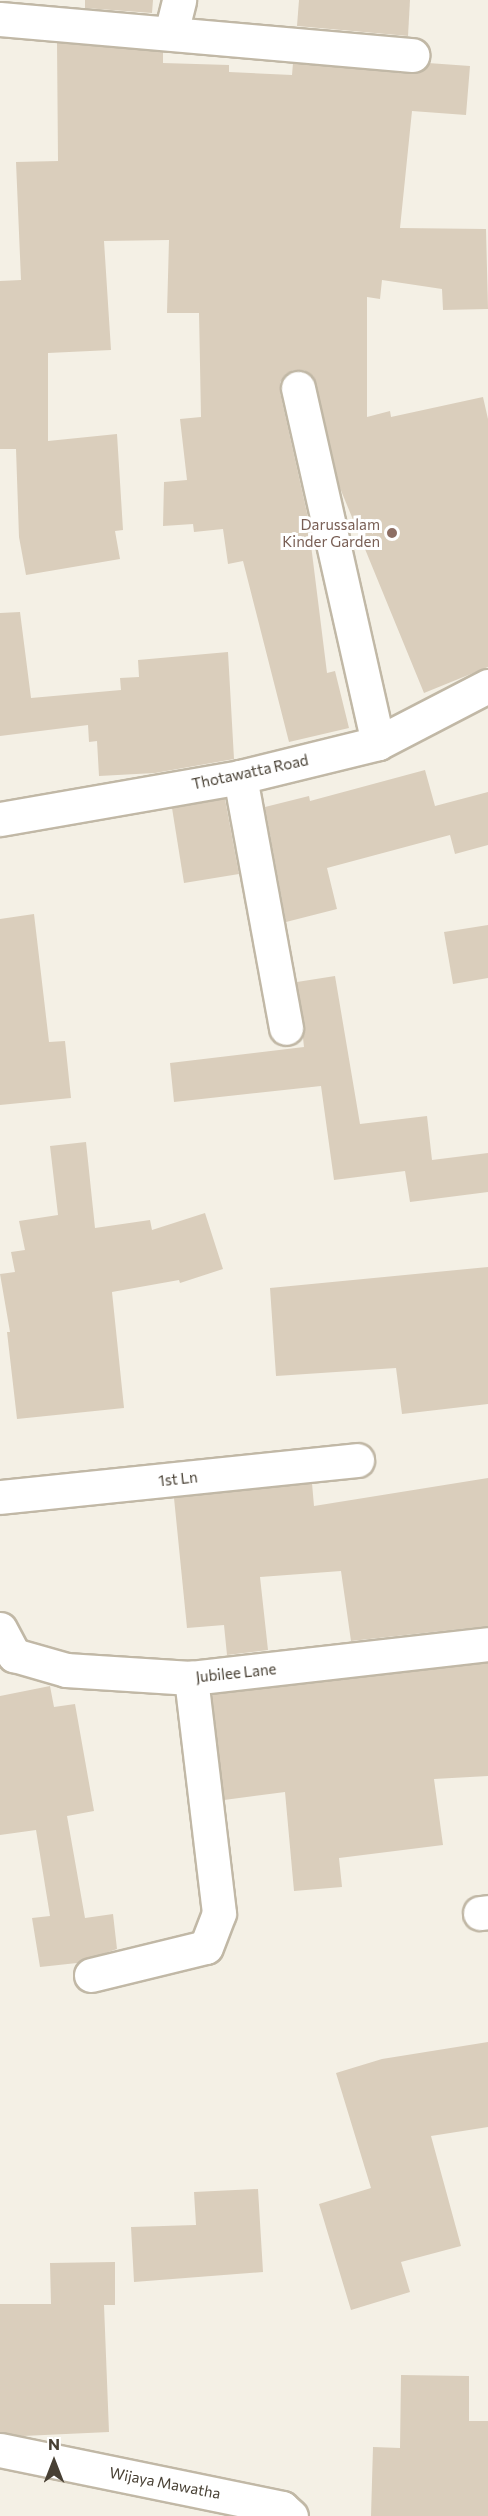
<!DOCTYPE html>
<style>
body{margin:0}
#map{position:relative;width:488px;height:2516px;overflow:hidden;background:#f4f0e5;font-family:Commissioner,sans-serif}
div>[style]{position:absolute}
.building>*{inset:0;background:#dacebc}
.roads{filter:drop-shadow(2px 0 #c1b8a6) drop-shadow(-2px 0 #c1b8a6) drop-shadow(0 2px #c1b8a6) drop-shadow(0 -2px #c1b8a6)}
.minor>*{height:33px;margin:-16.5px;padding:0 16.5px;transform-origin:16.5px;border-radius:16.5px;background:#fff}
.dots>*{width:16px;height:16px;translate:-50% -50%;box-sizing:border-box;border:3px solid #fff;border-radius:50%}
span{translate:-50% -50%;white-space:nowrap;text-align:center;line-height:1.15;-webkit-text-stroke:6px #fff;paint-order:stroke}
.education-label{font-size:15px;color:#785e54}
.right{translate:-100% -50%;text-align:right}
.street-label{font-size:15px;color:#484034}
.north{position:absolute;left:24px;top:2432px;width:60px;height:60px;-webkit-text-stroke:4px #fff;paint-order:stroke;rotate:0deg;font-size:16px;font-weight:700;line-height:24px;text-align:center;color:#484034}
.north::after{content:'';display:block;margin:auto;width:21px;height:27px;background:#484034;clip-path:polygon(50% 0,100% 100%,50% 72%,0 100%)}
</style>
<div id="map">
<div class="building">
<i style="clip-path:polygon(85px 0,153px 0,152px 13px,85px 8px)"></i>
<i style="clip-path:polygon(299px 0,410px 0,408px 36px,297px 26px)"></i>
<i style="clip-path:polygon(57px 43px,163px 52px,163px 63px,229px 65px,229px 72px,292px 75px,293px 63px,410px 74px,420px 72px,428px 63px,470px 66px,466px 115px,412px 111px,400px 228px,486px 229px,488px 309px,443px 310px,442px 289px,382px 280px,380px 299px,367px 297px,367px 417px,390px 411px,391px 417px,483px 397px,488px 419px,488px 667px,424px 693px,340px 488px,316px 383px,304px 370px,293px 370px,280px 382px,280px 392px,307px 513px,327px 673px,335px 671px,349px 728px,289px 742px,243px 561px,228px 564px,223px 529px,194px 532px,193px 524px,163px 526px,164px 482px,187px 480px,180px 419px,201px 417px,199px 313px,167px 313px,169px 240px,104px 241px,111px 350px,48px 353px,48px 441px,117px 434px,123px 530px,115px 531px,120px 559px,26px 575px,19px 537px,16px 449px,0 449px,0 281px,21px 280px,16px 162px,58px 161px)"></i>
<i style="clip-path:polygon(20px 612px,31px 698px,121px 690px,120px 678px,139px 677px,138px 660px,228px 652px,234px 759px,155px 773px,99px 776px,97px 741px,89px 742px,88px 725px,0 736px,0 613px)"></i>
<i style="clip-path:polygon(425px 770px,435px 806px,488px 792px,488px 845px,455px 854px,450px 835px,327px 868px,337px 909px,286px 922px,265px 807px,309px 796px,310px 801px)"></i>
<i style="clip-path:polygon(225px 799px,239px 874px,184px 883px,172px 808px)"></i>
<i style="clip-path:polygon(34px 914px,49px 1042px,65px 1041px,71px 1098px,0 1105px,0 919px)"></i>
<i style="clip-path:polygon(488px 925px,488px 978px,453px 984px,444px 932px)"></i>
<i style="clip-path:polygon(335px 976px,360px 1124px,427px 1116px,432px 1160px,488px 1153px,488px 1192px,410px 1202px,405px 1171px,334px 1180px,321px 1086px,174px 1102px,170px 1063px,304px 1047px,297px 982px)"></i>
<i style="clip-path:polygon(86px 1142px,95px 1228px,150px 1220px,152px 1230px,205px 1213px,223px 1269px,180px 1283px,179px 1280px,112px 1292px,124px 1408px,17px 1419px,7px 1332px,10px 1332px,0 1274px,15px 1272px,11px 1252px,25px 1250px,19px 1221px,58px 1215px,50px 1146px)"></i>
<i style="clip-path:polygon(488px 1267px,488px 1404px,402px 1414px,396px 1368px,276px 1376px,270px 1288px)"></i>
<i style="clip-path:polygon(488px 1478px,488px 1626px,351px 1641px,341px 1571px,260px 1577px,268px 1650px,227px 1655px,224px 1625px,187px 1628px,174px 1498px,312px 1483px,314px 1506px)"></i>
<i style="clip-path:polygon(488px 1663px,488px 1776px,434px 1779px,443px 1845px,339px 1858px,342px 1887px,294px 1891px,285px 1792px,224px 1800px,212px 1694px)"></i>
<i style="clip-path:polygon(50px 1686px,54px 1707px,75px 1704px,94px 1811px,67px 1816px,85px 1918px,113px 1914px,117px 1949px,77px 1963px,40px 1967px,32px 1918px,50px 1916px,36px 1830px,0 1835px,0 1696px)"></i>
<i style="clip-path:polygon(488px 2042px,488px 2127px,431px 2136px,461px 2246px,401px 2262px,410px 2292px,351px 2310px,319px 2204px,371px 2188px,336px 2073px,382px 2059px)"></i>
<i style="clip-path:polygon(258px 2189px,263px 2272px,134px 2282px,131px 2227px,196px 2225px,194px 2192px)"></i>
<i style="clip-path:polygon(115px 2262px,115px 2305px,104px 2305px,109px 2432px,23px 2436px,0 2432px,0 2304px,51px 2304px,50px 2263px)"></i>
<i style="clip-path:polygon(401px 2375px,469px 2376px,469px 2421px,488px 2421px,488px 2516px,371px 2516px,373px 2447px,400px 2448px)"></i>
</div>
<div class="roads">
<div class="minor">
<i style="left:0;top:19px;width:414px;rotate:5deg"></i>
<i style="left:171px;top:33px;width:34px;rotate:-76deg"></i>
<i style="left:298px;top:388px;width:364px;rotate:77.3deg"></i>
<i style="left:240px;top:777px;width:255px;rotate:79.6deg"></i>
<i style="left:0;top:819px;width:244px;rotate:-9.9deg"></i>
<i style="left:240px;top:777px;width:142px;rotate:-13.8deg"></i>
<i style="left:378px;top:743px;width:124px;rotate:-27.4deg"></i>
<i style="left:0;top:1497px;width:359px;rotate:-5.9deg"></i>
<i style="left:0;top:1629px;width:30px;rotate:62deg"></i>
<i style="left:14px;top:1655px;width:54px;rotate:16.1deg"></i>
<i style="left:66px;top:1670px;width:125px;rotate:3.7deg"></i>
<i style="left:191px;top:1678px;width:299px;rotate:-6.5deg"></i>
<i style="left:480px;top:1913px;width:8px;rotate:-7deg"></i>
<i style="left:91px;top:1975px;width:118px;rotate:-13.7deg"></i>
<i style="left:206px;top:1947px;width:36px;rotate:-69deg"></i>
<i style="left:219px;top:1913px;width:237px;rotate:-96.8deg"></i>
<i style="left:0;top:2450px;width:288px;rotate:11.6deg"></i>
<i style="left:282px;top:2508px;width:12px;rotate:42deg"></i>
</div>
</div>
<div class="dots">
<i style="left:392px;top:533px;background:#8d6e63"></i>
</div>
<div class="education-label">
<span class="right" style="left:380px;top:533px">Darussalam<br>Kinder Garden</span>
</div>
<div class="street-label">
<span style="left:250px;top:772px;rotate:-12deg">Thotawatta Road</span>
<span style="left:178px;top:1479px;rotate:-6deg">1st Ln</span>
<span style="left:236px;top:1673px;rotate:-6deg">Jubilee Lane</span>
<span style="left:165px;top:2483px;rotate:11deg">Wijaya Mawatha</span>
</div>
<div class="north">N</div>
</div>
